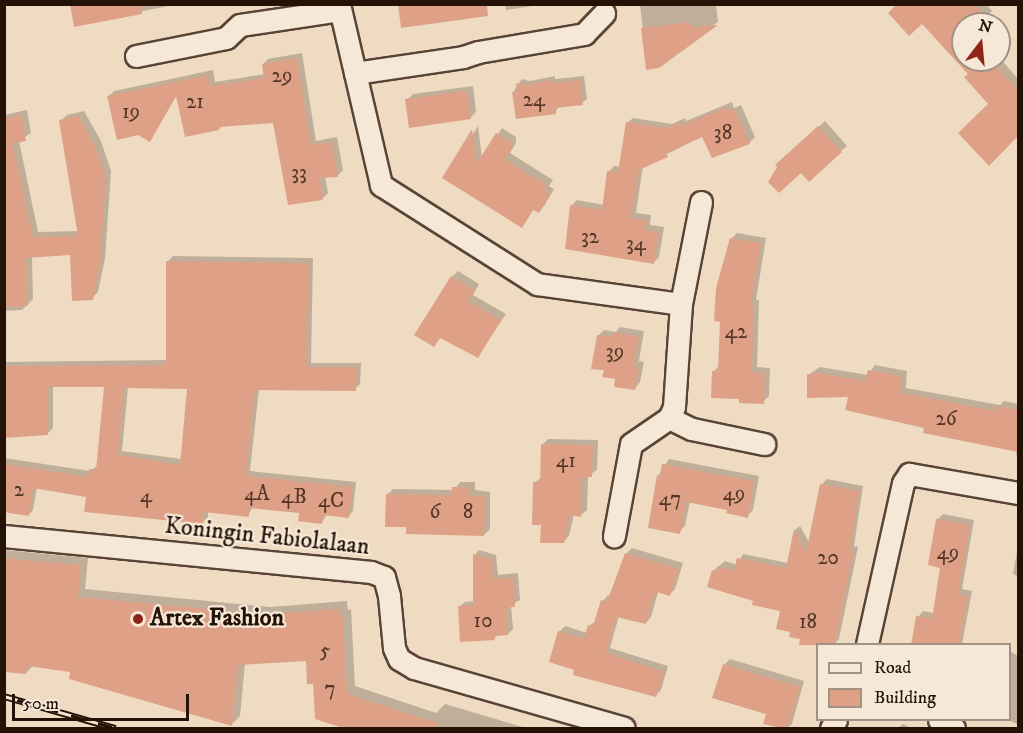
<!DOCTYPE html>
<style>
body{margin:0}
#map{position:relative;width:1023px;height:733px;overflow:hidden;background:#efdbc1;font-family:"IM FELL DW Pica",serif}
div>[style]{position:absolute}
.shadow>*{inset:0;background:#0003}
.building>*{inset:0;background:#dea187}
.roads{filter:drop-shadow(2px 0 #584436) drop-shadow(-2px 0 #584436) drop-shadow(0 2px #584436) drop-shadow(0 -2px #584436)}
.street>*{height:21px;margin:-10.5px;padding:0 10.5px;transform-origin:10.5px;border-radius:10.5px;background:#f5e8d7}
.rail>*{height:7px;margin-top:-3.5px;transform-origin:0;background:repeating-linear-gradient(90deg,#f5e8d7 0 14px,#251207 0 28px);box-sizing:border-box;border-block:2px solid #251207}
.dots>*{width:16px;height:16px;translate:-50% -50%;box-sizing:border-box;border:3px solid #f5e8d7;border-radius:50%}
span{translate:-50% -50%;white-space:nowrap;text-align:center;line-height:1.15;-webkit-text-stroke:4.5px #f5e8d7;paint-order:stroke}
.number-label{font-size:21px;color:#533627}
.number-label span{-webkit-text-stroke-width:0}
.street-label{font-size:24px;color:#251207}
.poi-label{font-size:24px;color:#251207;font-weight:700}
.left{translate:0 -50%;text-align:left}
.frame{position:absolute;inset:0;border:6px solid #251207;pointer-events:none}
.legend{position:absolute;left:816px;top:643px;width:195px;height:78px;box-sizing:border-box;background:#f5e8d7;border:2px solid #a29284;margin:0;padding:8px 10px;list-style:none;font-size:18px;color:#251207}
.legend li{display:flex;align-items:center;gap:12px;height:30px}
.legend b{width:30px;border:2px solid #a29284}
.north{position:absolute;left:951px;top:12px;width:60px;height:60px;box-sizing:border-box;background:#f5e8d7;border:2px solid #a29284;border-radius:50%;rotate:16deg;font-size:16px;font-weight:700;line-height:24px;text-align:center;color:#251207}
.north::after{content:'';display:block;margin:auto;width:21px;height:27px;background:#8f2418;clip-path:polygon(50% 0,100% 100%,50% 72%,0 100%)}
.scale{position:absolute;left:12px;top:694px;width:177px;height:27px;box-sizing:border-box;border:3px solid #251207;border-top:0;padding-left:8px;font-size:18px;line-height:21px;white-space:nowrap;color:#251207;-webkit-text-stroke:4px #f5e8d7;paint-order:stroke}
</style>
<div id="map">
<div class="shadow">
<i style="clip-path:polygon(71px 4px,178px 4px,75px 25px)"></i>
<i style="clip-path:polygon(505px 4px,545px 4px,506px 10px)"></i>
<i style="clip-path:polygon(640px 4px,716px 4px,718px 22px,647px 68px)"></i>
<i style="clip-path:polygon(899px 4px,986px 4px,992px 11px,979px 24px,963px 24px,963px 60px,999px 60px,999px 57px,1018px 79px,1018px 135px,989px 164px,990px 104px,969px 74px,922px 22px)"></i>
<i style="clip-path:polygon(302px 53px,316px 141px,337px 137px,343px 170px,337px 176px,325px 176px,328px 193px,323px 198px,275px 121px,223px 125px,219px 129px,177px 95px,150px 140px,109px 96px,114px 91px,213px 70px,215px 82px,265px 74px,263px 64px,268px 59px)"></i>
<i style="clip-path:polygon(555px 76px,555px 79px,584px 76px,587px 99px,582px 103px,559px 106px,555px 113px,513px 92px,522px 79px,530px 81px)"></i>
<i style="clip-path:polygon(473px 86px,476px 112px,470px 118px,407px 100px,413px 94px)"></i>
<i style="clip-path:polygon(732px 102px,734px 108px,741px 105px,755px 137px,749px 143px,703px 136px,643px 166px,636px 213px,651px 215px,650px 225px,664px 227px,659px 257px,654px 262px,571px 206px,577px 200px,604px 205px,609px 172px,614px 166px,620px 167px,627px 123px,633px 118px,672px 124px,685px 118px,686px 121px)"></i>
<i style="clip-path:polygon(27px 110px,31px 133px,19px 141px,38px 232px,79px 231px,61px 121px,67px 115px,84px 111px,101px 141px,111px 171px,105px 259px,98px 292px,92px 298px,72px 254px,32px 256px,33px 299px,22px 310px,4px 311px,4px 115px)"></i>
<i style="clip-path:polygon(825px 121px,847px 146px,841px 151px,801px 171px,782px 160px)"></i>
<i style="clip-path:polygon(478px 126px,482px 158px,502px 128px,516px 137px,516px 143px,510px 153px,553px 180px,549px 186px,554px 189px,544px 206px,539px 211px,534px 209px,522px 226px,445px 178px)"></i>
<i style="clip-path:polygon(737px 233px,766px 238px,756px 300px,759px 300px,757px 367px,770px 368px,769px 396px,763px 402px,741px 398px,713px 372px,720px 365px,731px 239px)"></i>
<i style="clip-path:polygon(evenodd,173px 256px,313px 258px,311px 363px,361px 363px,360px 384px,355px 389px,259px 389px,250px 471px,356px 482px,353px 511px,348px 517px,327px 514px,322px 522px,300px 512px,253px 507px,248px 515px,208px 511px,208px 517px,203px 522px,88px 495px,37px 487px,33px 510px,28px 515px,4px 512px,4px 458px,90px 471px,98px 465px,106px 386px,53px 386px,53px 428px,48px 433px,4px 437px,4px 362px,167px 360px,168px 261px,173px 256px,128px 387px,189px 387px,182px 459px,122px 451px,128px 387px)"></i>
<i style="clip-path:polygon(458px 271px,479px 284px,473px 295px,506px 314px,478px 356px,441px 337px,434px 345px,452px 277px)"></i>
<i style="clip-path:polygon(620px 327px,644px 331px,639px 361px,644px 362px,640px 382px,635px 388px,605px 369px,598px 336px,604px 330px,616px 332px)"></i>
<i style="clip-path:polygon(875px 365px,907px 371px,906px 388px,1000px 405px,1004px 401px,1018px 404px,1018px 456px,1016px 455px,1017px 450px,926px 427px,850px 396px,808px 375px,820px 367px,868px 375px)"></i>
<i style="clip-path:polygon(548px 439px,598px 440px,597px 470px,588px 476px,587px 510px,581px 515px,574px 514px,569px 536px,563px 542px,542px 524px,534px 483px,542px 477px,542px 445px)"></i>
<i style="clip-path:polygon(669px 459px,759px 476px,753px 510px,747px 516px,728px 509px,690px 501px,685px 526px,679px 532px,658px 476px)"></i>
<i style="clip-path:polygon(827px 479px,863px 486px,854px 546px,858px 547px,839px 639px,834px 644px,792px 630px,781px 610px,755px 600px,713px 571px,725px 561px,737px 565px,743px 554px,788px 563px,795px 530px,800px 526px,810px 544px,822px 484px)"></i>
<i style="clip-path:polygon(460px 482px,475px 482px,475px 490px,490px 492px,490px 529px,484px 535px,407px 526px,387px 495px,393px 489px,454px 490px)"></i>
<i style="clip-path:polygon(943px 514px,974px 520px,962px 589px,972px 591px,962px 644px,913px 644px,918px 617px,923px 611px,934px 613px,942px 566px,937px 520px)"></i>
<i style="clip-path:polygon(1018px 546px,1018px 576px,1013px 574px)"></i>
<i style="clip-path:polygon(632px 548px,683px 563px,675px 589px,670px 594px,658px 592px,651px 617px,646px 623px,619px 616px,610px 648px,668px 666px,661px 690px,656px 695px,576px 669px,559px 632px,565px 626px,587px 633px,589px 626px,596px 621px,603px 601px,608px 595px,611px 596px,626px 554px)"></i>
<i style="clip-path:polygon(4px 550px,88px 558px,85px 589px,270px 607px,347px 601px,348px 610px,351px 609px,355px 686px,436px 713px,445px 704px,526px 728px,351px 728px,307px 659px,245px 663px,240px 716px,232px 724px,72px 670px,33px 666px,26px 673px,4px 671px)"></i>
<i style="clip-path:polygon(479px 550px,496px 555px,498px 575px,518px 573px,520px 600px,511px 605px,513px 629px,508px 634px,498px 635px,494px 638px,460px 606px,465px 602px,475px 601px,475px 555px)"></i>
<i style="clip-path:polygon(1010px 651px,1018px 656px,1018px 725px,1009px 720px)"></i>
<i style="clip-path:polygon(730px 659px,804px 681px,792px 724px,787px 728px,764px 723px,767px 713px,724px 665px)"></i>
<i style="clip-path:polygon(903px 724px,911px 728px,898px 728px)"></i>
</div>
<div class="building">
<i style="clip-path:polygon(70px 4px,142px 4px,142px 14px,74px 27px)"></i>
<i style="clip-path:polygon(398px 4px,487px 4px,488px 16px,401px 28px)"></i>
<i style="clip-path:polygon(897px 4px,975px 4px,993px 24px,963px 24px,963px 60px,991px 60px,1018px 90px,1018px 136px,989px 166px,958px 133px,988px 104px,964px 77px,968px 74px,922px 24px,909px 36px,888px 13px)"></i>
<i style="clip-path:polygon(690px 22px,691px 27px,718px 25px,659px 68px,646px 70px,641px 28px)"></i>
<i style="clip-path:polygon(297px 58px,311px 145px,332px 142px,338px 177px,320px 178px,323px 200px,288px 205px,273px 123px,219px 127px,219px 130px,185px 137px,176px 96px,150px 142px,138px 135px,117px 140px,107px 96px,208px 75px,210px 86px,264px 78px,262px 64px)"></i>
<i style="clip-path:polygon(550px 80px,551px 83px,580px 80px,583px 105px,555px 108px,556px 114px,516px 119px,512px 92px,517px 91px,516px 83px,525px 85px)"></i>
<i style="clip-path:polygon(467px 91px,471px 119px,409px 128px,405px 99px)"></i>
<i style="clip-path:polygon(726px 107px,728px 112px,735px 109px,750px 144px,712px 158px,702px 137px,666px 153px,668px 157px,639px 170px,631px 218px,647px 220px,645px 230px,659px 232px,654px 264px,565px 249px,570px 205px,602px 210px,607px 171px,618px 172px,626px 122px,666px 128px,679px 123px,680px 126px)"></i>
<i style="clip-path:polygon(21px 115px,26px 141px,4px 145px,4px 119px)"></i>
<i style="clip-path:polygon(78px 116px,95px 147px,106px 177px,100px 266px,93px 300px,72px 301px,70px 255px,26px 258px,28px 306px,4px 307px,4px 146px,13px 145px,33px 237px,78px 236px,59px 120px)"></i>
<i style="clip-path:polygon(818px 126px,842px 152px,809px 182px,801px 173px,779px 193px,768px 182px,777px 167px,775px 165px)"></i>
<i style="clip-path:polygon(472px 129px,477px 163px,496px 133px,511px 143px,511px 150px,505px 159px,548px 186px,544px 192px,550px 195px,539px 213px,533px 210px,522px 228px,442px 178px)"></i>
<i style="clip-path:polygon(730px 238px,761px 243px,751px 305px,754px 305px,752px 372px,765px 373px,764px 404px,739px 403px,739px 399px,711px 398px,712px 371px,718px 371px,720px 322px,714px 321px,716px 288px)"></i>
<i style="clip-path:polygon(evenodd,166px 261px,309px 263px,307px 367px,357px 367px,356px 391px,255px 390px,246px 476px,352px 487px,349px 518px,323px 515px,322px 524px,298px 521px,299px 513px,249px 508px,249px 517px,204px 512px,203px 524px,84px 512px,86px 497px,33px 488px,29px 516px,9px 513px,4px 510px,4px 464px,88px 477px,89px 469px,96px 470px,104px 387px,48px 387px,48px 435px,4px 438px,4px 366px,166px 365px,166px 261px,124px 388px,187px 389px,180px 465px,118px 455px,124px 388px)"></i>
<i style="clip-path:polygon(451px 276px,475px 290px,468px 301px,501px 320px,478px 358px,440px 338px,434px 347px,414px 335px)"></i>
<i style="clip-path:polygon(613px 332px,639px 337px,634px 367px,639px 367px,635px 390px,614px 387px,615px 379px,602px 377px,604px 370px,591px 369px,597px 335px,612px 337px)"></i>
<i style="clip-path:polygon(868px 370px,902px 376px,901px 393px,996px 411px,997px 406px,1018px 410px,1018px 452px,923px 433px,924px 428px,845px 410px,848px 397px,807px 398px,807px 374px,813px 374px,813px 372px,865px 381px)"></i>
<i style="clip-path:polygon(541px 444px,593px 445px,592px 477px,582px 477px,581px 517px,570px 515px,564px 543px,540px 543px,541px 525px,532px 525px,533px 482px,540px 482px)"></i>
<i style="clip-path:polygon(662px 464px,754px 481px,748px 518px,726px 513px,727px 510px,686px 502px,680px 534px,648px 528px,657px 475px,660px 476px)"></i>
<i style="clip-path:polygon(820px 484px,859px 491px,850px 551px,853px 552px,835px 645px,799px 645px,800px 639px,789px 637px,790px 632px,776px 629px,780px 611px,752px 605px,753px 601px,707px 587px,712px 570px,717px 572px,718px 566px,734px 571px,737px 558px,786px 568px,794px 529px,806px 553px)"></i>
<i style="clip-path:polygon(452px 487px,470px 487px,470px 495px,485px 497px,484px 536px,406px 534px,406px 527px,385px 527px,386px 494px,452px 495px)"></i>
<i style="clip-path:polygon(936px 519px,970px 525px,958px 594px,968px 596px,959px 645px,911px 645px,916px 616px,932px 619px,940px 568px,928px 565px)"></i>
<i style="clip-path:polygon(625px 553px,679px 569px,670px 596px,657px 592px,657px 595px,654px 594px,646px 624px,616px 617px,606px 653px,664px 672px,656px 697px,573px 675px,574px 670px,549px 662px,558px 631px,584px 639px,588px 625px,593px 626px,601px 600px,607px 602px)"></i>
<i style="clip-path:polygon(473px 554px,492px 560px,493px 579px,514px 577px,515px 607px,507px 607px,508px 635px,494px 636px,495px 640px,460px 642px,458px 606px,473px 605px)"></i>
<i style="clip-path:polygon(4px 558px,81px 565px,78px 597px,261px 614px,340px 609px,340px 617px,343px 617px,347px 694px,437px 723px,436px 729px,346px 729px,315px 719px,313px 684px,307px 684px,306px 661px,238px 665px,232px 726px,69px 679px,70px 672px,27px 666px,26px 674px,4px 672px)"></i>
<i style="clip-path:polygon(723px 664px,800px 687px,787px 729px,763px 724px,766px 714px,712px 698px)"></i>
</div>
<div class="roads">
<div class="street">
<i style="left:339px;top:4px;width:186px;rotate:76.9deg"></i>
<i style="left:381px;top:185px;width:185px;rotate:32.4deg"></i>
<i style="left:537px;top:284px;width:145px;rotate:7.9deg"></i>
<i style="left:681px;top:304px;width:103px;rotate:93.9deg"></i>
<i style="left:674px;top:407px;width:12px;rotate:114deg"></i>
<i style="left:669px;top:418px;width:46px;rotate:145.6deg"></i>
<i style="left:631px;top:444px;width:94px;rotate:100.5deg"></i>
<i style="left:136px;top:56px;width:92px;rotate:-11.3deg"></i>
<i style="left:226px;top:38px;width:19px;rotate:-43deg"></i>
<i style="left:240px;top:25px;width:101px;rotate:-8.5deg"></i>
<i style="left:355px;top:73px;width:109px;rotate:-8.4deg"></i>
<i style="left:463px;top:57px;width:16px;rotate:-18deg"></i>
<i style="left:478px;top:52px;width:108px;rotate:-9.6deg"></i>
<i style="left:584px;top:34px;width:29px;rotate:-46deg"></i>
<i style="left:681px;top:304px;width:104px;rotate:-78.9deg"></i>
<i style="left:669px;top:418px;width:25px;rotate:26deg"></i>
<i style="left:692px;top:429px;width:74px;rotate:11.8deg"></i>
<i style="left:4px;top:536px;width:369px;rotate:5.6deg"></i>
<i style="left:371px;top:572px;width:14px;rotate:21deg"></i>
<i style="left:384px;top:577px;width:20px;rotate:75deg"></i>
<i style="left:389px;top:596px;width:52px;rotate:84.5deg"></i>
<i style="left:394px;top:648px;width:12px;rotate:66deg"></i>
<i style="left:399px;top:659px;width:17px;rotate:31deg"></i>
<i style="left:414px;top:668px;width:218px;rotate:15.9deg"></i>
<i style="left:867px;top:644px;width:165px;rotate:-77.4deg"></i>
<i style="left:903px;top:483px;width:11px;rotate:-56deg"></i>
<i style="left:909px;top:474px;width:111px;rotate:9.9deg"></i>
<i style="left:939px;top:720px;width:17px;rotate:28deg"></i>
<i style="left:831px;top:728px;width:9px;rotate:-58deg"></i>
</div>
</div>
<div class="rail">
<i style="left:4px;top:696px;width:116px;rotate:16.1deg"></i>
</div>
<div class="dots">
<i style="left:138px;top:619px;background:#8f2418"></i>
</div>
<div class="number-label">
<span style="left:282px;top:76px">29</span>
<span style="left:534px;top:100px">24</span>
<span style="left:195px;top:102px">21</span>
<span style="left:131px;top:112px">19</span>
<span style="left:723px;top:133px">38</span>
<span style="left:299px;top:173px">33</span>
<span style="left:590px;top:237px">32</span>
<span style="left:636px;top:244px">34</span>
<span style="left:736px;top:332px">42</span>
<span style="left:615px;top:352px">39</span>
<span style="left:946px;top:419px">26</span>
<span style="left:566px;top:461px">41</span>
<span style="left:19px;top:490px">2</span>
<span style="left:257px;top:494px">4A</span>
<span style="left:734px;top:494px">49</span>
<span style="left:146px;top:496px">4</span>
<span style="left:294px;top:497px">4B</span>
<span style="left:670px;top:499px">47</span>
<span style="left:331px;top:501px">4C</span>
<span style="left:435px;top:512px">6</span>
<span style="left:468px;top:512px">8</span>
<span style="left:948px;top:553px">49</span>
<span style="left:828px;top:558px">20</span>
<span style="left:483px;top:621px">10</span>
<span style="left:808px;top:622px">18</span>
<span style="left:325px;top:651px">5</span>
<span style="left:330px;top:689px">7</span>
</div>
<div class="street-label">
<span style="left:267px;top:537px;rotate:6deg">Koningin Fabiolalaan</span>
</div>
<div class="poi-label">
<span class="left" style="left:150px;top:619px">Artex Fashion</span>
</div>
<div class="frame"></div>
<ul class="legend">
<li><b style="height:8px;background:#f5e8d7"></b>Road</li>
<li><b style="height:16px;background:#dea187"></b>Building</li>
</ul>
<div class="north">N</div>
<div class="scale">50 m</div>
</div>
